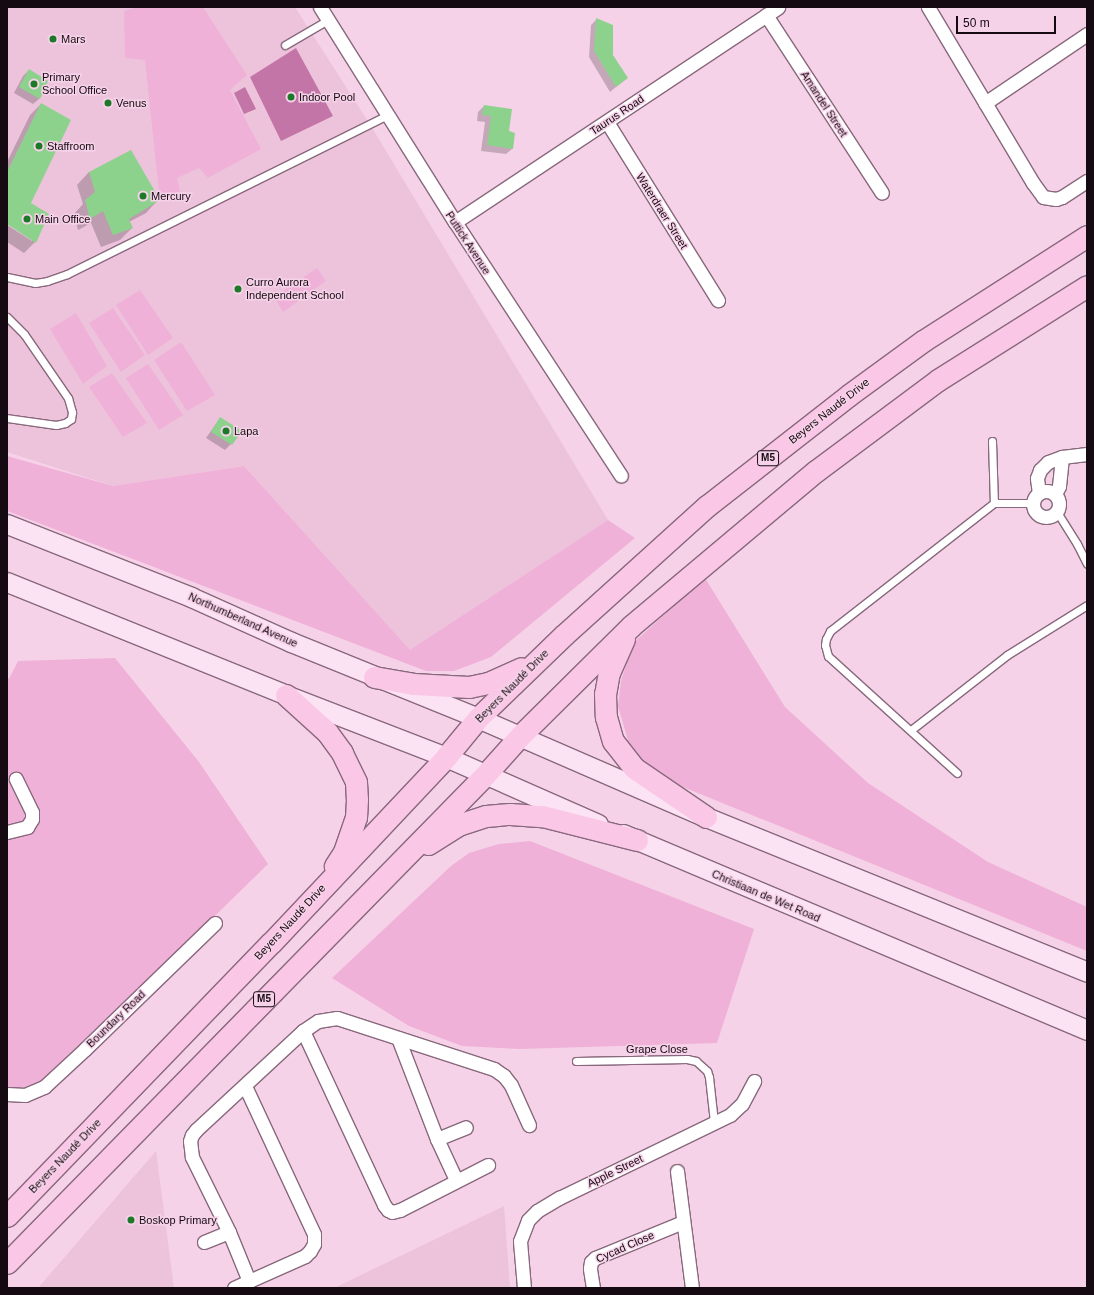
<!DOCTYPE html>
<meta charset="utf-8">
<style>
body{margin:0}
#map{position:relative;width:1094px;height:1295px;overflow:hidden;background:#f6d2e8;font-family:Arial,sans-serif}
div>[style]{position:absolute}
.built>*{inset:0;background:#edc3dc}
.green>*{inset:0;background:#f0b1d8}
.water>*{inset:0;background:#c475a8}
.shadow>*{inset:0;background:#0003}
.building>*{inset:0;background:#8cd28d}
.roads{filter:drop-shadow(1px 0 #88687c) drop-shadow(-1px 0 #88687c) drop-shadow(0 1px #88687c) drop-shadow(0 -1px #88687c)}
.service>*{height:7px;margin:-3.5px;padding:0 3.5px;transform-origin:3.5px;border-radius:3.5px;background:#fff}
.minor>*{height:13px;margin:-6.5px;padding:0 6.5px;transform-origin:6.5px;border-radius:6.5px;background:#fff}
.minor>.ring{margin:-6.5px;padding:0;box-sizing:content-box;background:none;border:13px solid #fff;border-radius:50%}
.secondary>*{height:19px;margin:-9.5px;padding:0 9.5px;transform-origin:9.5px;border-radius:9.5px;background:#fce3f3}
.primary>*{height:21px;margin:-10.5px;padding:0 10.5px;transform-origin:10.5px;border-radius:10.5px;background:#fac7e7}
.dots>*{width:11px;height:11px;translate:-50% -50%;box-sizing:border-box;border:2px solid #f6d2e8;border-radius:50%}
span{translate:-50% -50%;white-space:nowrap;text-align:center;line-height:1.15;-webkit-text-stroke:3px #f6d2e8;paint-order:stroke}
.shield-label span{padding:1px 3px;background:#f6d2e8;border:1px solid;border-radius:3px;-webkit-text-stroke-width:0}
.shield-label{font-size:10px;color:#150a11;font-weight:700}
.poi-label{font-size:11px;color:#150a11}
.left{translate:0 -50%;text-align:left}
.street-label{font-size:11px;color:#150a11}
.frame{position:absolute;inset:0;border:8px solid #150a11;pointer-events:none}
.scale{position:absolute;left:956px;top:16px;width:100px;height:18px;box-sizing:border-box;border:2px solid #150a11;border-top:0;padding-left:5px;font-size:12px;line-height:14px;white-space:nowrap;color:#150a11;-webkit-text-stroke:3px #f6d2e8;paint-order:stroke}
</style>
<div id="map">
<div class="built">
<i style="clip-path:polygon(7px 7px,295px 7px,371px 126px,608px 520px,410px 651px,244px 466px,113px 486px,7px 452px)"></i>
<i style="clip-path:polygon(156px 1151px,174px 1288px,38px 1288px)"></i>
<i style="clip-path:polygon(504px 1206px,510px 1288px,334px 1288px)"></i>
</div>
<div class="green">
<i style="clip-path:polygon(137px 7px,203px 7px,247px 75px,230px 90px,261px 149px,208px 178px,199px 168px,177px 178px,180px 191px,160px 201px,145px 60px,125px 58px,124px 11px)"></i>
<i style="clip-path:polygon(317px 268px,326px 281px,283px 312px,274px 297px)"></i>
<i style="clip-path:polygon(140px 290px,173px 338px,148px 355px,116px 305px)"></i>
<i style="clip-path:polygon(113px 308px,145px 355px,121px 372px,89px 323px)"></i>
<i style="clip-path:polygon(76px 313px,107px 366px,83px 384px,50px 329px)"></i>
<i style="clip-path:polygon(181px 342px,215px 395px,187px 411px,154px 360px)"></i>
<i style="clip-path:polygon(148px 364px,183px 415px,159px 430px,126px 378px)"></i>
<i style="clip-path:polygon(112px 373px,147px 423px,123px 437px,89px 387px)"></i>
<i style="clip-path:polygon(7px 456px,113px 486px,244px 466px,410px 650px,608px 520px,635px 538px,491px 657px,454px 671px,426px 671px,7px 511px)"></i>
<i style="clip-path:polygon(705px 578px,785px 707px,868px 783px,988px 862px,1087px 907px,1087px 951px,683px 787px,659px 774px,631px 751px,618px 706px,621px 681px,633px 643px)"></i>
<i style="clip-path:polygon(115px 658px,199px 762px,268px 864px,44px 1083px,7px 1094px,7px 678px,9px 679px,18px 661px)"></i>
<i style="clip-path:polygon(530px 841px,754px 929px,717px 1043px,520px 1049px,462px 1046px,409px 1026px,332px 978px,451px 866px,469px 853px,499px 844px)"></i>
</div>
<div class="water">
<i style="clip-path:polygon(296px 48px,333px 116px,281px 141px,250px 77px)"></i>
<i style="clip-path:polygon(245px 87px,256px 109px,244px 114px,234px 93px)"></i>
</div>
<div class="shadow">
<i style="clip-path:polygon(596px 20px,612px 55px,627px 78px,610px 92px,589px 57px,591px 25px)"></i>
<i style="clip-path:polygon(29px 70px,47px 81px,39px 99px,33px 104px,14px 93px,23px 76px)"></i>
<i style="clip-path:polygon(41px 104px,30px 204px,35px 242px,24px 253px,7px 242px,7px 225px,32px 241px,32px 239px,7px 223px,7px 162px,30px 115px)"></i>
<i style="clip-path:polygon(484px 106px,508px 131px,512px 149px,506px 154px,481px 151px,485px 122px,477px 121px,478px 112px)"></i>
<i style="clip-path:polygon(89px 172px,158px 200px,146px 213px,129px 222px,132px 228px,120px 240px,101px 247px,91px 223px,78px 230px,74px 214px,83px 204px,77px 185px)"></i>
<i style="clip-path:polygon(220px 418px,231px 444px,225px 450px,206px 438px)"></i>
</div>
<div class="building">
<i style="clip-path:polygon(596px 18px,613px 25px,613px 55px,628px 78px,616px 87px,594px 51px)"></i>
<i style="clip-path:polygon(29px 69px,48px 81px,40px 99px,19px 87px)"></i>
<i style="clip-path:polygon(41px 103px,71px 120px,31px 203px,49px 214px,36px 243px,7px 224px,7px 172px)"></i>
<i style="clip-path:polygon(484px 105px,512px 109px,509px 131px,515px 133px,513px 149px,487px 145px,491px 116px,482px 115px)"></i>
<i style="clip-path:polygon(131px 150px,160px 200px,129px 219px,133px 228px,113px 235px,103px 211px,90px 219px,85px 200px,95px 192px,89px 172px)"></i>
<i style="clip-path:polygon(220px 417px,242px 431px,232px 445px,211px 432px)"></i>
</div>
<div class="roads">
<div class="service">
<i style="left:285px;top:45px;width:50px;rotate:-30.2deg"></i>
<i style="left:7px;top:277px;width:29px;rotate:12deg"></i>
<i style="left:35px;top:283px;width:12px;rotate:-9deg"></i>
<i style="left:47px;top:281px;width:21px;rotate:-19deg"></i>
<i style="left:67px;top:274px;width:358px;rotate:-26.4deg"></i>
<i style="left:7px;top:317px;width:24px;rotate:45deg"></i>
<i style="left:24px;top:334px;width:78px;rotate:55.5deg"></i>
<i style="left:68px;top:398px;width:15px;rotate:74deg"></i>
<i style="left:72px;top:412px;width:7px;rotate:98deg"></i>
<i style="left:71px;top:419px;width:7px;rotate:146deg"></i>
<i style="left:65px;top:423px;width:9px;rotate:167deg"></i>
<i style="left:56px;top:425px;width:49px;rotate:-171.9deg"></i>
<i style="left:992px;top:441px;width:62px;rotate:88.2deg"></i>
<i style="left:1057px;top:512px;width:38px;rotate:58deg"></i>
<i style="left:1077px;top:544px;width:22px;rotate:63deg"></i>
<i style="left:911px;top:730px;width:122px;rotate:-38deg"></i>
<i style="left:1007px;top:655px;width:94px;rotate:-32deg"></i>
<i style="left:957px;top:773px;width:174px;rotate:-137.8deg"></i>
<i style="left:828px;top:656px;width:11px;rotate:-105deg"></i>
<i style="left:825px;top:645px;width:6px;rotate:-81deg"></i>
<i style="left:826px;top:639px;width:9px;rotate:-63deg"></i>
<i style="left:830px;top:631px;width:208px;rotate:-38deg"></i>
<i style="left:994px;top:503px;width:39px"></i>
<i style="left:576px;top:1061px;width:111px;rotate:-1deg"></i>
<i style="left:687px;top:1059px;width:9px;rotate:13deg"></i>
<i style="left:696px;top:1061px;width:15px;rotate:42deg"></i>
<i style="left:707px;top:1071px;width:6px;rotate:72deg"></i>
<i style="left:709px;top:1077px;width:45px;rotate:83.7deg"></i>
</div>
<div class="minor">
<i style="left:320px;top:7px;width:254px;rotate:57.9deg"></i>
<i style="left:455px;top:222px;width:303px;rotate:56.8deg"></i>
<i style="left:928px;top:7px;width:205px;rotate:59.2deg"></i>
<i style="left:1033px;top:183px;width:17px;rotate:54deg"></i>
<i style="left:1043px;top:197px;width:13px;rotate:9deg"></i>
<i style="left:1056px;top:199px;width:6px;rotate:-18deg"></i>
<i style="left:1062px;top:197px;width:30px;rotate:-33deg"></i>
<i style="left:766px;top:15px;width:212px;rotate:56.9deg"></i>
<i style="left:985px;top:103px;width:123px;rotate:-34.1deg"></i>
<i style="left:607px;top:122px;width:210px;rotate:58.1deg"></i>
<i style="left:455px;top:222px;width:388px;rotate:-33.6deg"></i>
<i class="ring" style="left:1033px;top:491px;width:13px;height:13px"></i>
<i style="left:1039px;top:493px;width:15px;rotate:-98deg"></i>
<i style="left:1037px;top:478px;width:9px;rotate:-69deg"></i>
<i style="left:1040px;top:470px;width:11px;rotate:-45deg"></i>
<i style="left:1048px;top:462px;width:15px;rotate:-20deg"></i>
<i style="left:1062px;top:457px;width:25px;rotate:-7deg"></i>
<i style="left:1055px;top:494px;width:9px;rotate:-63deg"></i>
<i style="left:1059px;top:486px;width:29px;rotate:-84deg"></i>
<i style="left:7px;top:832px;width:21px;rotate:-14deg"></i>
<i style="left:27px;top:827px;width:9px;rotate:-58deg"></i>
<i style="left:32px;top:819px;width:7px;rotate:-90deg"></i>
<i style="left:32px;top:812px;width:37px;rotate:-116deg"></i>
<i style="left:303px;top:1031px;width:192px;rotate:65deg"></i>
<i style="left:384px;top:1205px;width:6px;rotate:51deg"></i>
<i style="left:388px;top:1210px;width:4px;rotate:27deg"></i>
<i style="left:392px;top:1212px;width:8px;rotate:-14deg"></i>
<i style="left:400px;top:1210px;width:99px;rotate:-27.1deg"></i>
<i style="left:398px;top:1038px;width:108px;rotate:68.9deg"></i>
<i style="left:437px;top:1139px;width:45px;rotate:65.1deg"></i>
<i style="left:245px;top:1086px;width:163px;rotate:65deg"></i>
<i style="left:314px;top:1234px;width:10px;rotate:90deg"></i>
<i style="left:314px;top:1244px;width:8px;rotate:120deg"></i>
<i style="left:310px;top:1251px;width:7px;rotate:135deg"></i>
<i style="left:305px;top:1256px;width:61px;rotate:155.9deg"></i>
<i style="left:249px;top:1281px;width:53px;rotate:-112.2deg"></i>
<i style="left:229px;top:1232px;width:84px;rotate:-116.3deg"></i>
<i style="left:192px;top:1157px;width:16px;rotate:-97deg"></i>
<i style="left:190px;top:1141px;width:6px;rotate:-72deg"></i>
<i style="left:192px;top:1135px;width:6px;rotate:-51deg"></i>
<i style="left:196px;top:1130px;width:146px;rotate:-42.8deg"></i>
<i style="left:303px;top:1031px;width:18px;rotate:-34deg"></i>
<i style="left:318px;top:1021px;width:19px;rotate:-9deg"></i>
<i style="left:337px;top:1018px;width:165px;rotate:18deg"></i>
<i style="left:494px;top:1069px;width:12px;rotate:35deg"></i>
<i style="left:504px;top:1076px;width:11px;rotate:52deg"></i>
<i style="left:511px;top:1085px;width:44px;rotate:65.8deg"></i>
<i style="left:7px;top:1094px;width:18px;rotate:3deg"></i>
<i style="left:25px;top:1095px;width:21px;rotate:-23deg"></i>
<i style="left:44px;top:1087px;width:56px;rotate:-42.8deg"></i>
<i style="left:85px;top:1049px;width:181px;rotate:-44.1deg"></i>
<i style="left:437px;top:1139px;width:31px;rotate:-22deg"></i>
<i style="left:677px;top:1171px;width:118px;rotate:82.7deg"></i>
<i style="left:204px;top:1242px;width:27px;rotate:-22deg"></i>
<i style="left:234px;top:1288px;width:17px;rotate:-25deg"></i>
<i style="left:524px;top:1288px;width:47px;rotate:-94.9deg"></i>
<i style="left:520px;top:1241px;width:22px;rotate:-69deg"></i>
<i style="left:528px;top:1220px;width:13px;rotate:-45deg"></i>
<i style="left:537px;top:1211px;width:26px;rotate:-31deg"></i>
<i style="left:559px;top:1198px;width:190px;rotate:-25.9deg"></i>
<i style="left:730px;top:1115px;width:16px;rotate:-43deg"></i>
<i style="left:742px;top:1104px;width:26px;rotate:-62deg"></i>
<i style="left:593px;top:1288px;width:20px;rotate:-99deg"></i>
<i style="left:590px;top:1268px;width:6px;rotate:-81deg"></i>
<i style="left:591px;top:1262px;width:6px;rotate:-45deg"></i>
<i style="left:595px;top:1258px;width:95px;rotate:-22.2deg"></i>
</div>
<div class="secondary">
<i style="left:7px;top:524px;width:198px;rotate:21.6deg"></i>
<i style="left:191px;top:597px;width:110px;rotate:24.2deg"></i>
<i style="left:291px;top:642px;width:202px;rotate:22.1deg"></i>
<i style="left:478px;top:718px;width:249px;rotate:23.5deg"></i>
<i style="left:706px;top:817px;width:411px;rotate:22.1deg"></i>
<i style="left:7px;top:582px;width:301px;rotate:22deg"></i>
<i style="left:286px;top:695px;width:172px;rotate:21.2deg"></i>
<i style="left:446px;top:757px;width:166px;rotate:23.8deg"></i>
<i style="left:623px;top:834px;width:504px;rotate:22.9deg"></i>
</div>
<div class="primary">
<i style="left:624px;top:639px;width:36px;rotate:114deg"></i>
<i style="left:609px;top:672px;width:22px;rotate:100deg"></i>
<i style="left:605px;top:694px;width:23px;rotate:88deg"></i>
<i style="left:606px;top:717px;width:25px;rotate:74deg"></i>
<i style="left:613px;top:741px;width:34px;rotate:52deg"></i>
<i style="left:634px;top:768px;width:87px;rotate:34.2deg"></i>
<i style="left:374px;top:677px;width:40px;rotate:10deg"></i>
<i style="left:413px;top:684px;width:56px;rotate:3.1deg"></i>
<i style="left:469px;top:687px;width:19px;rotate:-12deg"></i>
<i style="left:488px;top:683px;width:36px;rotate:-24deg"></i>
<i style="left:286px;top:695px;width:55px;rotate:42.1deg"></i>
<i style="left:327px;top:732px;width:26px;rotate:54deg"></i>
<i style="left:342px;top:753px;width:32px;rotate:64deg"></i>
<i style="left:356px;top:782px;width:17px;rotate:87deg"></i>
<i style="left:357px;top:799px;width:18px;rotate:93deg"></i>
<i style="left:356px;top:817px;width:37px;rotate:109deg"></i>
<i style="left:344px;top:852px;width:17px;rotate:123deg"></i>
<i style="left:428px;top:844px;width:36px;rotate:-32deg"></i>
<i style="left:458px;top:825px;width:29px;rotate:-18deg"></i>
<i style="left:486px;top:816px;width:24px;rotate:-5deg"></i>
<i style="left:510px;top:814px;width:32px;rotate:4deg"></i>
<i style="left:542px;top:816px;width:98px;rotate:14.2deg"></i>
<i style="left:7px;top:1216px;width:380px;rotate:-46deg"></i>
<i style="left:271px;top:943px;width:255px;rotate:-46.7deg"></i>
<i style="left:446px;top:757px;width:50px;rotate:-50.6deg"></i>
<i style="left:478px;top:718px;width:120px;rotate:-44deg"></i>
<i style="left:564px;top:635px;width:193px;rotate:-42.1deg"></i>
<i style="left:707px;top:506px;width:180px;rotate:-38deg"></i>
<i style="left:849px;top:395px;width:92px;rotate:-36.1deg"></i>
<i style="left:923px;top:341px;width:195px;rotate:-32.6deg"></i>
<i style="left:7px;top:1263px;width:683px;rotate:-45.59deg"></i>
<i style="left:485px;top:775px;width:52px;rotate:-48.1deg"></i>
<i style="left:520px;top:736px;width:156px;rotate:-44.7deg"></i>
<i style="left:631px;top:626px;width:241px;rotate:-40deg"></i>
<i style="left:816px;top:471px;width:152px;rotate:-36.7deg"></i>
<i style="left:938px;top:380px;width:176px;rotate:-32.2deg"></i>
</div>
</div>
<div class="dots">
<i style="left:53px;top:39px;background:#1c7928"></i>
<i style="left:34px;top:84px;background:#1c7928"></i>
<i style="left:291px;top:97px;background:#1c7928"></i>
<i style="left:108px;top:103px;background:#1c7928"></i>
<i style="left:39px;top:146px;background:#1c7928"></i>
<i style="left:143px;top:196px;background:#1c7928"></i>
<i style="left:27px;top:219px;background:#1c7928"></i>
<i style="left:238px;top:289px;background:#1c7928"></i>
<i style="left:226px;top:431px;background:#1c7928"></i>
<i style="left:131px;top:1220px;background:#1c7928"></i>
</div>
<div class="shield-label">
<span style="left:768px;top:458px">M5</span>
<span style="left:264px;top:999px">M5</span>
</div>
<div class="poi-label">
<span class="left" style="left:61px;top:39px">Mars</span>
<span class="left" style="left:42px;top:84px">Primary<br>School Office</span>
<span class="left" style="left:299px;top:97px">Indoor Pool</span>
<span class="left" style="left:116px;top:103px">Venus</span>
<span class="left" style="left:47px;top:146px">Staffroom</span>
<span class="left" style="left:151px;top:196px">Mercury</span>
<span class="left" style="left:35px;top:219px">Main Office</span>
<span class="left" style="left:246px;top:289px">Curro Aurora<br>Independent School</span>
<span class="left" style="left:234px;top:431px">Lapa</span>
<span class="left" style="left:139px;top:1220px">Boskop Primary</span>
</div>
<div class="street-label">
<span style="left:824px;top:104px;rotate:57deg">Amandel Street</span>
<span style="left:617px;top:115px;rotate:-34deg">Taurus Road</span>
<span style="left:662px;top:211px;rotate:58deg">Waterdraer Street</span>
<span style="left:468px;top:243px;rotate:57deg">Puttick Avenue</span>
<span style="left:829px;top:411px;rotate:-38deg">Beyers Naudé Drive</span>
<span style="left:243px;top:620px;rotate:24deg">Northumberland Avenue</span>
<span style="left:512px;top:686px;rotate:-45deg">Beyers Naudé Drive</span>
<span style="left:766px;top:896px;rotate:23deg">Christiaan de Wet Road</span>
<span style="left:290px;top:922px;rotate:-47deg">Beyers Naudé Drive</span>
<span style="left:116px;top:1019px;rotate:-44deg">Boundary Road</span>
<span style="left:657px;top:1049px">Grape Close</span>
<span style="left:65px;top:1156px;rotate:-46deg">Beyers Naudé Drive</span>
<span style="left:615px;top:1171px;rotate:-26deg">Apple Street</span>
<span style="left:625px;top:1247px;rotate:-24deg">Cycad Close</span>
</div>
<div class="frame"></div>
<div class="scale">50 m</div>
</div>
